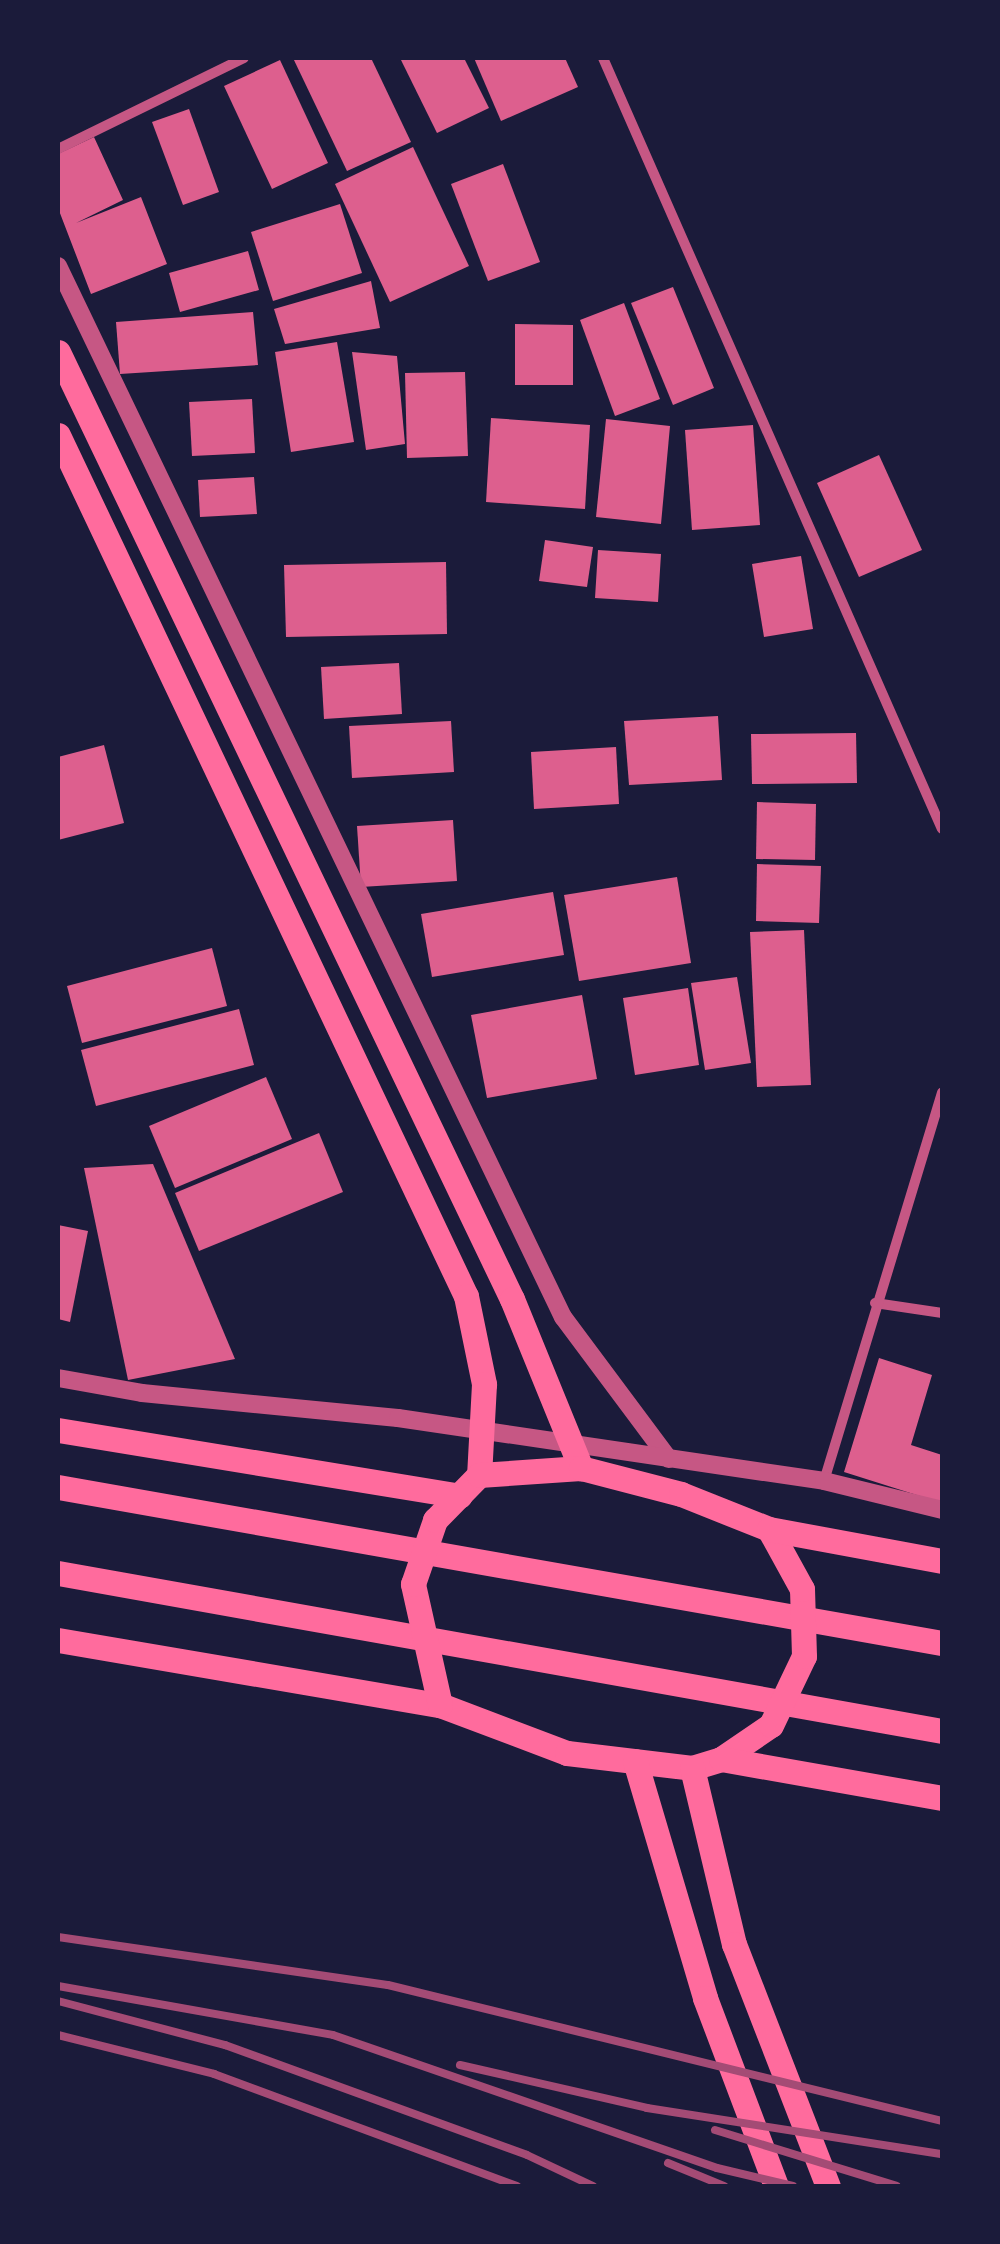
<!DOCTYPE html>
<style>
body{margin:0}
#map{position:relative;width:1000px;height:2244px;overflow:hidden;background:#1b1b3a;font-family:Quicksand,sans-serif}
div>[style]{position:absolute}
.building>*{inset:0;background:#dd5f8e}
.minor>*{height:10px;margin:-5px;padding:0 5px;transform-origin:5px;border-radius:5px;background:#c65784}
.tertiary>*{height:18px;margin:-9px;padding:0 9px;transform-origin:9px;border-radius:9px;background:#c65784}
.primary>*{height:25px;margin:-12.5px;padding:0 12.5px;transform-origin:12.5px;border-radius:12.5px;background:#ff6b9d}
.rail>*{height:8px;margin:-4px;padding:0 4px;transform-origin:4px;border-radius:4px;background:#a44b75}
span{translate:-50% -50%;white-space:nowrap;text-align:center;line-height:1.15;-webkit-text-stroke:8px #1b1b3a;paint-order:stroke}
.frame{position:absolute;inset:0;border:60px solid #1b1b3a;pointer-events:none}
</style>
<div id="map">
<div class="building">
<i style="clip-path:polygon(293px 58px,371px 58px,411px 142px,347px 171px)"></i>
<i style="clip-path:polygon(400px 58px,464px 58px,489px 108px,437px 133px)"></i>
<i style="clip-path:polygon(474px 58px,565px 58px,578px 87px,501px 121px)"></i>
<i style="clip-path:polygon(280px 60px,328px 163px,272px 189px,224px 86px)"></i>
<i style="clip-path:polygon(189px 109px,219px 192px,183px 205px,152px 122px)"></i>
<i style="clip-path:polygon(94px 137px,123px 200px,76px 223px,141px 197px,167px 264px,91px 294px,58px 208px,58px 154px)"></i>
<i style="clip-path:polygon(413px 147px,469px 266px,390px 302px,335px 184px)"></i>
<i style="clip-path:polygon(503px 164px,540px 262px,488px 281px,451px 184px)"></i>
<i style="clip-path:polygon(340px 204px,362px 273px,273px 301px,251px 232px)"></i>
<i style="clip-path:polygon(248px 251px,259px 290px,180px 312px,169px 273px)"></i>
<i style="clip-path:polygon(371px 281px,380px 328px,285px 344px,274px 309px)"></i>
<i style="clip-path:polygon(673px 287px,714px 388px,673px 405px,631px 303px)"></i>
<i style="clip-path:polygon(624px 303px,660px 399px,615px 416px,580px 320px)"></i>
<i style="clip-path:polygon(253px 312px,258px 365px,120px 374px,116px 322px)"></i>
<i style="clip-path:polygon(515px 324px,573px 325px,573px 385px,515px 385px)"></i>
<i style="clip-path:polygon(337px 342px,354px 442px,291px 452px,275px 352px)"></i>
<i style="clip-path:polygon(352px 352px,397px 356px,405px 444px,366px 450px)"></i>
<i style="clip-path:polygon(465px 372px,468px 456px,407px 458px,405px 373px)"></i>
<i style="clip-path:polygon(252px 399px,255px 453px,192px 456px,189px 402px)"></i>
<i style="clip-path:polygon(491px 418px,590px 425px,585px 509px,486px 502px)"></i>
<i style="clip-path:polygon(606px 419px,670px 426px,661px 524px,596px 517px)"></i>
<i style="clip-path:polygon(753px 425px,760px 525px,692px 530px,685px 430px)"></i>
<i style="clip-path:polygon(879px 455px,922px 550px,859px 577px,817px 483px)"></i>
<i style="clip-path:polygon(254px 477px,257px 514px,200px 517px,198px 480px)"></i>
<i style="clip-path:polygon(545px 540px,593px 547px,587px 587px,539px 581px)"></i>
<i style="clip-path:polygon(598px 550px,661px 554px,658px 602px,595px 598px)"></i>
<i style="clip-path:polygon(801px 556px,813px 629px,764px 637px,752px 564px)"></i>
<i style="clip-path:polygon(446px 562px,447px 634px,286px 637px,284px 565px)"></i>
<i style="clip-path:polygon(399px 663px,402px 714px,324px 719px,321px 667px)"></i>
<i style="clip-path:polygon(718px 716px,722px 780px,629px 785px,624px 721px)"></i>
<i style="clip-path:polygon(451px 721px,454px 772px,352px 778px,349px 726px)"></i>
<i style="clip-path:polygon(856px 733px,857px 783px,752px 784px,751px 734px)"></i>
<i style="clip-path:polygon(104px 745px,124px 823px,58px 840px,58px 757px)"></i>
<i style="clip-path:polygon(616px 747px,619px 804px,534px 809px,531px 752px)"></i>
<i style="clip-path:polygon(757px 802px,816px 804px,815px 860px,756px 859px)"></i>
<i style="clip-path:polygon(453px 820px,457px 881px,361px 887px,357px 826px)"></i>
<i style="clip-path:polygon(757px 864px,821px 866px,819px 923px,756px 921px)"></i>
<i style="clip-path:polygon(677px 877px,691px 963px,579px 981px,564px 895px)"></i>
<i style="clip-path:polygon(553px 892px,564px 955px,432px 977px,421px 914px)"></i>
<i style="clip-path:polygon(804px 930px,811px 1085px,757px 1087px,750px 932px)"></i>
<i style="clip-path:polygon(212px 948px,227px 1006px,82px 1043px,67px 986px)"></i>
<i style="clip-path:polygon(737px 977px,751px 1063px,705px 1070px,691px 983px)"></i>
<i style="clip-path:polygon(688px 988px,699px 1065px,635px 1075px,623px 998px)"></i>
<i style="clip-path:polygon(582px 995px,597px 1079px,487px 1098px,471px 1015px)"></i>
<i style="clip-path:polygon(239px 1009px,254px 1065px,96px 1106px,81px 1050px)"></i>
<i style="clip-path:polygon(266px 1077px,292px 1139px,175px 1188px,149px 1126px)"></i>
<i style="clip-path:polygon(319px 1133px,343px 1192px,199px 1251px,175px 1193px)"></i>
<i style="clip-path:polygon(153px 1164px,235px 1359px,128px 1380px,84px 1168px)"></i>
<i style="clip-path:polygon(58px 1225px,88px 1231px,70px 1322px,58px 1319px)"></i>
<i style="clip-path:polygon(879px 1358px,932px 1375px,911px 1445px,942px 1455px,942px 1503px,844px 1472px)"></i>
</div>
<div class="minor">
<i style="left:603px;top:58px;width:842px;rotate:66.27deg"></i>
<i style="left:58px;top:149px;width:207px;rotate:-26.1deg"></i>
<i style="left:875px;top:1303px;width:68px;rotate:8.5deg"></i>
<i style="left:824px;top:1481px;width:406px;rotate:-73.1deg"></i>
</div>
<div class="tertiary">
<i style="left:58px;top:266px;width:1166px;rotate:64.34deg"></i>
<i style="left:563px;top:1317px;width:177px;rotate:53.3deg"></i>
<i style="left:58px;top:1378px;width:85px;rotate:10.1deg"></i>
<i style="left:142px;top:1393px;width:257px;rotate:5.6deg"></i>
<i style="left:398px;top:1418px;width:431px;rotate:8.4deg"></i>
<i style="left:824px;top:1481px;width:122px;rotate:13.8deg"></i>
</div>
<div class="primary">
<i style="left:58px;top:352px;width:1050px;rotate:64.39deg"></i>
<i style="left:512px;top:1299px;width:183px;rotate:67.8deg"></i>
<i style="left:58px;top:435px;width:953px;rotate:64.65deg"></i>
<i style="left:466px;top:1296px;width:90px;rotate:78.4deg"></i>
<i style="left:484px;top:1384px;width:91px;rotate:93.1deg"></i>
<i style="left:58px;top:1430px;width:407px;rotate:9.3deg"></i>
<i style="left:58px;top:1487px;width:898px;rotate:10.01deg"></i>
<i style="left:58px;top:1573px;width:898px;rotate:10.13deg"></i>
<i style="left:58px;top:1640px;width:387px;rotate:9.7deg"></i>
<i style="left:440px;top:1705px;width:136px;rotate:20.7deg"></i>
<i style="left:567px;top:1753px;width:126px;rotate:6.8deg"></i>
<i style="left:692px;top:1768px;width:30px;rotate:-17deg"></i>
<i style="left:721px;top:1759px;width:60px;rotate:-34.2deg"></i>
<i style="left:771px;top:1725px;width:76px;rotate:-64.4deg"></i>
<i style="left:804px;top:1656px;width:67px;rotate:-91.7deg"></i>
<i style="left:802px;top:1589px;width:68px;rotate:-118.8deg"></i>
<i style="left:440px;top:1705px;width:124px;rotate:-102.6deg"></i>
<i style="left:413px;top:1584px;width:68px;rotate:-71deg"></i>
<i style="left:435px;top:1520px;width:63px;rotate:-45.6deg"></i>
<i style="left:479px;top:1475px;width:102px;rotate:-3.9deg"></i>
<i style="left:581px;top:1468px;width:103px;rotate:14.6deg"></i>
<i style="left:681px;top:1494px;width:95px;rotate:21.7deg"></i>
<i style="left:769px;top:1529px;width:176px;rotate:10.5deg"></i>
<i style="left:721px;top:1759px;width:224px;rotate:10deg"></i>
<i style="left:635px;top:1761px;width:247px;rotate:73.5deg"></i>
<i style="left:705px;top:1998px;width:201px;rotate:69.3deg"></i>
<i style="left:692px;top:1768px;width:181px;rotate:76.6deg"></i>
<i style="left:734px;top:1944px;width:260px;rotate:68.8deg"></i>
</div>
<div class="rail">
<i style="left:58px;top:1937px;width:333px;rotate:8.3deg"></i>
<i style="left:388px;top:1985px;width:570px;rotate:13.79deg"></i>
<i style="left:58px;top:1986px;width:279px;rotate:10.1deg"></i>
<i style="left:333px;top:2035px;width:406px;rotate:19.1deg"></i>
<i style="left:717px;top:2168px;width:78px;rotate:13.3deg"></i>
<i style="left:58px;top:2001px;width:173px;rotate:14.8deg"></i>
<i style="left:225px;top:2045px;width:321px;rotate:20deg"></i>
<i style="left:527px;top:2155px;width:73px;rotate:25.2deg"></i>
<i style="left:58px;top:2035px;width:161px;rotate:14deg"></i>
<i style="left:214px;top:2074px;width:323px;rotate:20.3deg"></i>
<i style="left:460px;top:2065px;width:192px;rotate:12.9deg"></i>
<i style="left:647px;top:2108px;width:299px;rotate:8.9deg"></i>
<i style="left:715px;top:2130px;width:190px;rotate:17.1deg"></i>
<i style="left:668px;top:2163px;width:61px;rotate:22.3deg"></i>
</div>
<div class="frame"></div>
</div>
